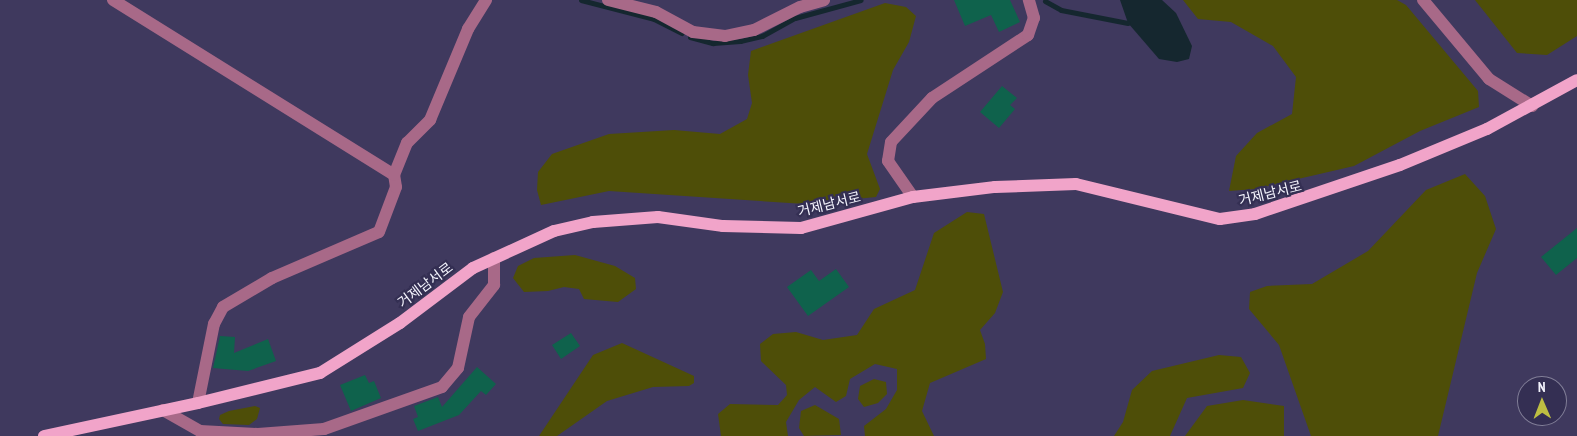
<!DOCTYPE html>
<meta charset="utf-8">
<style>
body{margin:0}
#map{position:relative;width:1577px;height:436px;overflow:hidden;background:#3f395e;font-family:"PT Sans Narrow","Noto Sans KR",sans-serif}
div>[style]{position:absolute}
.green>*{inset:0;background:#4e4e08}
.water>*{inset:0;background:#15272f}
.stream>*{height:5px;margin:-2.5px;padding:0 2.5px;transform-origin:2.5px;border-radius:2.5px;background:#15272f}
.building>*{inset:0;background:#0f624c}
.minor>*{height:12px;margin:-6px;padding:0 6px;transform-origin:6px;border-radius:6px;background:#a86988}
.major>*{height:12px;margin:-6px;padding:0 6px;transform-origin:6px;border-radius:6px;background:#f1a4c9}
span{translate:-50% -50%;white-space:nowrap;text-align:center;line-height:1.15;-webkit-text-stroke:4.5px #342f53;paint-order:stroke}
.street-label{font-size:14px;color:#f4f4fd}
.north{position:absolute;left:1517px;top:376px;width:50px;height:50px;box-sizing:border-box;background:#342f53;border:1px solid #817e97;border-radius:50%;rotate:359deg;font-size:14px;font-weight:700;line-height:20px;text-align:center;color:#f4f4fd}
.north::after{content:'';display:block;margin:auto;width:18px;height:22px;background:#bebf42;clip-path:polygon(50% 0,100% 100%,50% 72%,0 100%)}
</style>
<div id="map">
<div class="green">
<i style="clip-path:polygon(1183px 0,1397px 0,1406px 5px,1478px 91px,1479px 107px,1420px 131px,1354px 166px,1255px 189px,1229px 191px,1236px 156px,1257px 133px,1292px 114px,1296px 77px,1273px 46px,1231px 22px,1198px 19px)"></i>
<i style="clip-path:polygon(1475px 0,1577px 0,1577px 36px,1547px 55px,1517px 53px)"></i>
<i style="clip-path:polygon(885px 3px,906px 7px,916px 16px,909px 42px,893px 70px,867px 154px,880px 189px,876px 197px,805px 204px,609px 191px,541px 205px,537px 190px,538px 172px,552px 154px,609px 134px,674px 130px,720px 134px,747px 119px,752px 103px,748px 75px,751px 51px)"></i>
<i style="clip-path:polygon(1465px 174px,1485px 196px,1496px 229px,1477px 273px,1438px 436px,1311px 436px,1279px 345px,1249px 309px,1250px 292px,1267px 286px,1312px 284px,1368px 251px,1426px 190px)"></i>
<i style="clip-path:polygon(967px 212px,984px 214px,1003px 292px,995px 313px,980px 330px,985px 344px,986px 359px,930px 383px,922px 411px,934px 436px,865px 436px,864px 426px,886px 409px,897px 390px,897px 369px,875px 364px,850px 379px,846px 396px,836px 402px,815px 387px,799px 400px,786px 422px,788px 436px,721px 436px,718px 414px,730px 404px,778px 405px,787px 395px,786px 385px,761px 361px,760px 344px,773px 334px,796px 332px,823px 340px,857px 335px,874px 309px,915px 290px,934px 233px)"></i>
<i style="clip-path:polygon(575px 255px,615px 266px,635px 278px,636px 289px,618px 302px,584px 299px,579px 289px,564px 287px,548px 291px,524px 292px,513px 278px,518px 266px,534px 258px)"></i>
<i style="clip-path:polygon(622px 343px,694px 376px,694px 383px,689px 386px,653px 387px,607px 401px,557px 436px,539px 436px,593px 355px)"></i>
<i style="clip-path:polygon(1219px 355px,1241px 357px,1250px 373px,1243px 388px,1187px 398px,1170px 436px,1114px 436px,1123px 422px,1132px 390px,1152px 371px)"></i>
<i style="clip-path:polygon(874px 379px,886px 382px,887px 394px,878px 403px,864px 407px,858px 399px,860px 386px)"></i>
<i style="clip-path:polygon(1243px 400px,1284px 406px,1284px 436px,1185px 436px,1207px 406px)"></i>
<i style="clip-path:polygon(815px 405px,839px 419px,841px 435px,804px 436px,799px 428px,801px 411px)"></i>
<i style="clip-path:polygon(255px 406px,260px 408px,257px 419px,249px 425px,223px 424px,219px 419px,220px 415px,229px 411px)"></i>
</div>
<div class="water">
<i style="clip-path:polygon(1120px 0,1162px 0,1176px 13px,1192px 46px,1189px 59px,1177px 62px,1159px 59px,1128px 23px)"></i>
</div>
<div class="stream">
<i style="left:581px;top:0;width:75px;rotate:14.6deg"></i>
<i style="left:654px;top:19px;width:31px;rotate:27deg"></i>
<i style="left:1045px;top:1px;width:18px;rotate:29deg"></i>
<i style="left:1061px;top:10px;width:68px;rotate:11deg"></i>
<i style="left:690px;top:37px;width:24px;rotate:15deg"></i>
<i style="left:713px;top:43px;width:27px;rotate:-4deg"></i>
<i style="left:740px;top:41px;width:23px;rotate:-13deg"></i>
<i style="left:762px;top:36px;width:38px;rotate:-29deg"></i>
<i style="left:795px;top:18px;width:68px;rotate:-15.3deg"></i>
</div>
<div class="building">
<i style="clip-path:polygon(954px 0,1010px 0,1020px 22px,999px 32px,991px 15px,965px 26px)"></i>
<i style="clip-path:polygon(1002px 86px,1017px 98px,1010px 105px,1015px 109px,999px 128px,980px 112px)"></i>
<i style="clip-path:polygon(1577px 228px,1577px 258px,1556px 275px,1541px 257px)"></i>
<i style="clip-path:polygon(836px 269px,849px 287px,808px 316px,787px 287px,811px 270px,819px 281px)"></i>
<i style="clip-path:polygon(571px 333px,580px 346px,561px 359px,552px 345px)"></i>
<i style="clip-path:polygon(220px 336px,235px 337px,234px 353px,268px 339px,276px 361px,248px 371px,213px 368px)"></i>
<i style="clip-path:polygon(477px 367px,496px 384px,486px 395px,481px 391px,459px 415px,418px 431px,413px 419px,418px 417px,414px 406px,438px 397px,442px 407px)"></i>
<i style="clip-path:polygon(365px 375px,369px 383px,374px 381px,381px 398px,351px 411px,340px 385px)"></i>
</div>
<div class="minor">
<i style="left:113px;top:0;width:331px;rotate:31.9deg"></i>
<i style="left:608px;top:0;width:49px;rotate:14deg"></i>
<i style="left:656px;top:12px;width:42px;rotate:28.4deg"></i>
<i style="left:693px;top:32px;width:32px;rotate:7deg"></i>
<i style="left:725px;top:36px;width:30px;rotate:-12deg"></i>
<i style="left:754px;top:30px;width:51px;rotate:-26.6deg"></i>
<i style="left:800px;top:7px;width:25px;rotate:-16deg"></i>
<i style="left:1423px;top:0;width:103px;rotate:50.1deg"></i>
<i style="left:1489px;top:79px;width:51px;rotate:32.1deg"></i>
<i style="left:913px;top:197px;width:44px;rotate:-124.8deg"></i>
<i style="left:888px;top:161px;width:19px;rotate:-81deg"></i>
<i style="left:891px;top:142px;width:60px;rotate:-47deg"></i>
<i style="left:932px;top:98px;width:115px;rotate:-33.3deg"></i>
<i style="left:1028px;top:35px;width:18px;rotate:-71deg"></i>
<i style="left:1034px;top:18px;width:19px;rotate:-106deg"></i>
<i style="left:198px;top:403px;width:81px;rotate:-78.6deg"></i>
<i style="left:214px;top:324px;width:19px;rotate:-62deg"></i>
<i style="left:223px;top:307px;width:57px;rotate:-30.6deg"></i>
<i style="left:272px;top:278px;width:116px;rotate:-23.3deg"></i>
<i style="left:379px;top:232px;width:48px;rotate:-69.3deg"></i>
<i style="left:396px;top:187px;width:12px;rotate:-99deg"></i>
<i style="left:394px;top:175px;width:35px;rotate:-68deg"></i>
<i style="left:407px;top:143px;width:33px;rotate:-45deg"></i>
<i style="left:430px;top:120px;width:99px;rotate:-67.3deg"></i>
<i style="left:468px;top:29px;width:34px;rotate:-58deg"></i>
<i style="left:163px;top:410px;width:43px;rotate:29.6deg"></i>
<i style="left:200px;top:431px;width:58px;rotate:3deg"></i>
<i style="left:258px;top:434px;width:66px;rotate:-4.3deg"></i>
<i style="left:324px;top:429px;width:125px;rotate:-19.6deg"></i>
<i style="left:442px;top:387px;width:25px;rotate:-50deg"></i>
<i style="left:458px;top:368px;width:52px;rotate:-77.8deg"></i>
<i style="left:469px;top:317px;width:41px;rotate:-52deg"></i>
<i style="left:494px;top:285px;width:27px;rotate:-90deg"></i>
</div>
<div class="major">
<i style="left:44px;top:436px;width:157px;rotate:-12.1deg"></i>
<i style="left:198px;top:403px;width:126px;rotate:-13.8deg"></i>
<i style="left:320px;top:373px;width:94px;rotate:-32deg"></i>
<i style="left:400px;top:323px;width:91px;rotate:-37deg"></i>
<i style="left:473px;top:268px;width:89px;rotate:-24.6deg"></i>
<i style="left:554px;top:231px;width:40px;rotate:-13deg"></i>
<i style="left:593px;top:222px;width:65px;rotate:-4.4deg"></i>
<i style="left:658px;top:217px;width:66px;rotate:7.9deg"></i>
<i style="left:723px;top:226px;width:78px;rotate:1.5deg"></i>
<i style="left:801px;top:228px;width:116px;rotate:-15.5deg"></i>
<i style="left:913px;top:197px;width:83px;rotate:-7deg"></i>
<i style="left:995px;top:187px;width:81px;rotate:-2.1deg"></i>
<i style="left:1076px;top:184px;width:148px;rotate:13.7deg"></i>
<i style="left:1220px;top:219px;width:35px;rotate:-8deg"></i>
<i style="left:1255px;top:214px;width:153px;rotate:-18.7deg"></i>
<i style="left:1400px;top:165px;width:94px;rotate:-22.5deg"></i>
<i style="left:1487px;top:129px;width:102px;rotate:-28.6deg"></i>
</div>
<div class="street-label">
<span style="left:1270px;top:193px;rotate:-14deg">거제남서로</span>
<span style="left:829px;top:204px;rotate:-14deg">거제남서로</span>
<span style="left:425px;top:285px;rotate:-37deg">거제남서로</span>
</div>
<div class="north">N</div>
</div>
